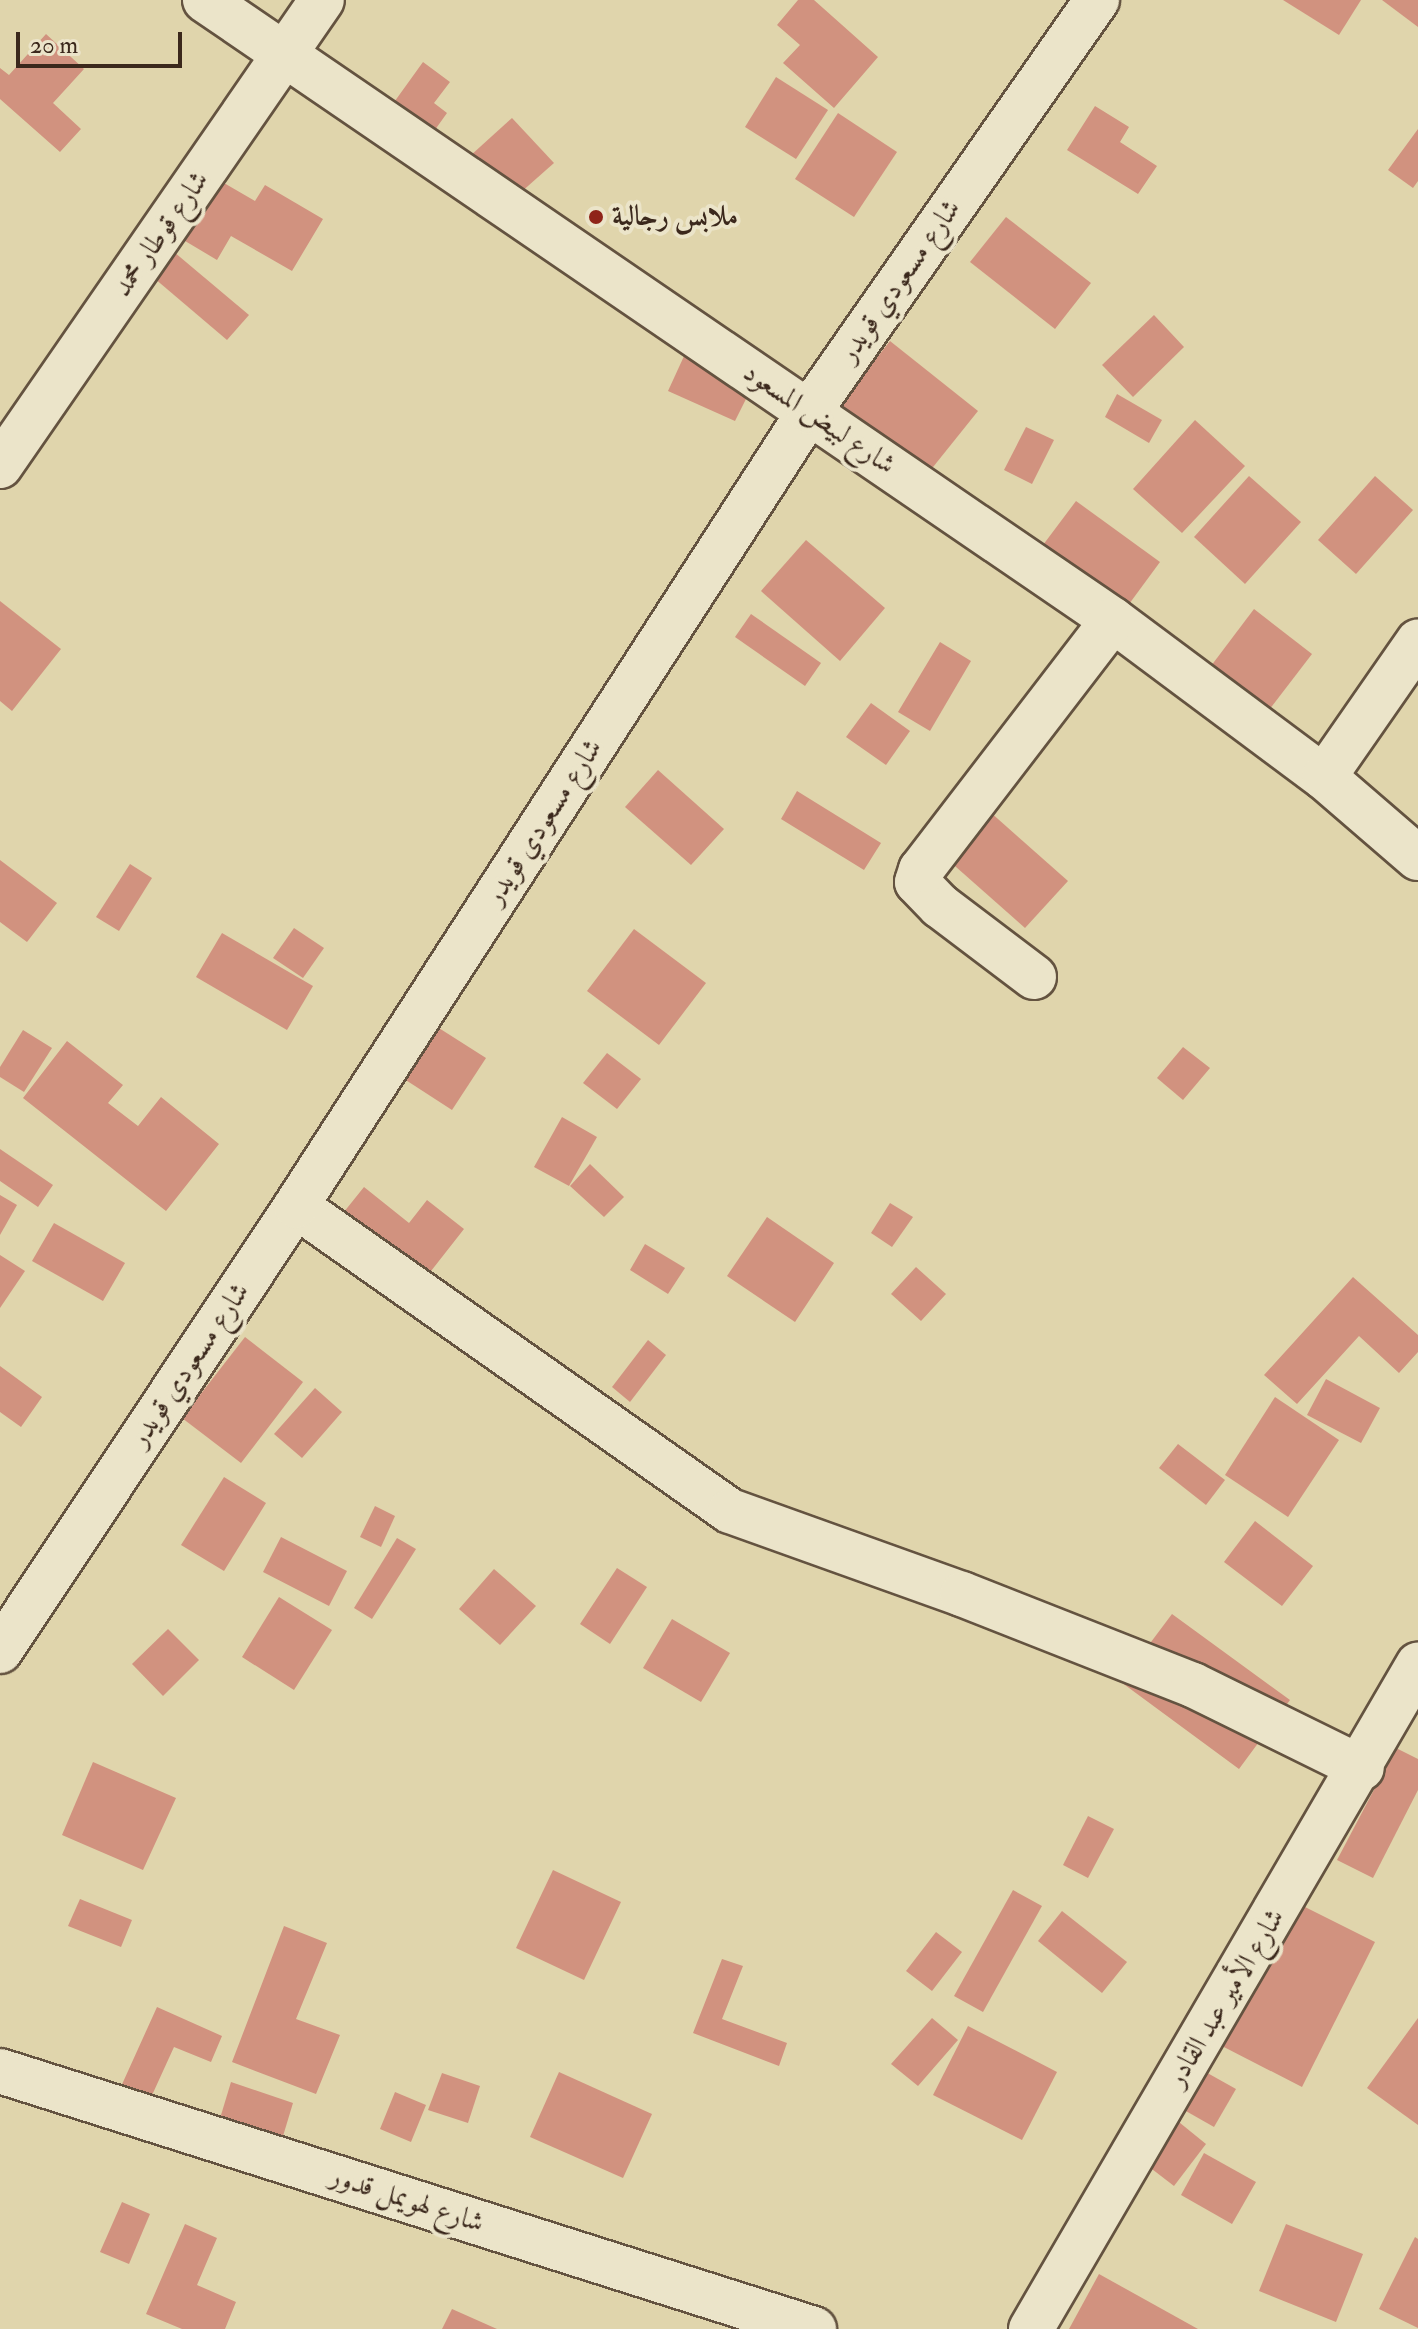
<!DOCTYPE html>
<meta charset="utf-8">
<style>
body{margin:0}
#map{position:relative;width:1418px;height:2329px;overflow:hidden;background:#e0d5ac;font-family:"IM FELL Double Pica",Amiri,serif}
div>[style]{position:absolute}
.building>*{inset:0;background:#d1927f}
.roads{filter:drop-shadow(2px 0 #645340) drop-shadow(-2px 0 #645340) drop-shadow(0 2px #645340) drop-shadow(0 -2px #645340)}
.street>*{height:44px;margin:-22px;padding:0 22px;transform-origin:22px;border-radius:22px;background:#ebe4c9}
.dots>*{width:22px;height:22px;translate:-50% -50%;box-sizing:border-box;border:4px solid #ebe4c9;border-radius:50%}
span{translate:-50% -50%;white-space:nowrap;text-align:center;line-height:1.15;-webkit-text-stroke:8px #ebe4c9;paint-order:stroke}
.poi-label{font-size:28px;color:#3b281c;font-weight:700}
.left{translate:0 -50%;text-align:left}
.street-label{font-size:28px;color:#3b281c}
.scale{position:absolute;left:16px;top:32px;width:166px;height:36px;box-sizing:border-box;border:4px solid #3b281c;border-top:0;padding-left:10px;font-size:24px;line-height:28px;white-space:nowrap;color:#3b281c;-webkit-text-stroke:6px #ebe4c9;paint-order:stroke}
</style>
<div id="map">
<div class="building">
<i style="clip-path:polygon(798px 0,814px 0,878px 57px,834px 108px,783px 63px,800px 45px,777px 25px)"></i>
<i style="clip-path:polygon(1283px 0,1361px 0,1339px 35px)"></i>
<i style="clip-path:polygon(1382px 0,1418px 0,1418px 27px)"></i>
<i style="clip-path:polygon(46px 34px,84px 69px,53px 103px,81px 129px,60px 152px,0 99px,0 68px,9px 75px)"></i>
<i style="clip-path:polygon(423px 62px,450px 82px,434px 103px,447px 113px,427px 141px,387px 112px)"></i>
<i style="clip-path:polygon(776px 77px,828px 110px,796px 159px,745px 127px)"></i>
<i style="clip-path:polygon(1095px 106px,1129px 127px,1120px 142px,1157px 166px,1138px 194px,1067px 150px)"></i>
<i style="clip-path:polygon(838px 113px,897px 152px,854px 217px,795px 179px)"></i>
<i style="clip-path:polygon(512px 118px,554px 163px,511px 201px,470px 156px)"></i>
<i style="clip-path:polygon(1418px 129px,1418px 181px,1413px 188px,1388px 170px)"></i>
<i style="clip-path:polygon(205px 172px,255px 201px,265px 185px,323px 219px,292px 271px,231px 236px,217px 260px,170px 232px)"></i>
<i style="clip-path:polygon(1006px 217px,1091px 283px,1055px 329px,970px 262px)"></i>
<i style="clip-path:polygon(155px 236px,249px 315px,227px 340px,134px 261px)"></i>
<i style="clip-path:polygon(1154px 315px,1184px 347px,1133px 397px,1102px 365px)"></i>
<i style="clip-path:polygon(890px 341px,978px 411px,909px 497px,822px 427px)"></i>
<i style="clip-path:polygon(685px 354px,753px 385px,735px 421px,668px 391px)"></i>
<i style="clip-path:polygon(1117px 394px,1162px 420px,1149px 443px,1105px 417px)"></i>
<i style="clip-path:polygon(1195px 420px,1245px 466px,1182px 533px,1133px 489px)"></i>
<i style="clip-path:polygon(1026px 427px,1054px 440px,1032px 484px,1004px 470px)"></i>
<i style="clip-path:polygon(1249px 476px,1301px 522px,1245px 584px,1194px 537px)"></i>
<i style="clip-path:polygon(1375px 476px,1413px 510px,1356px 574px,1318px 540px)"></i>
<i style="clip-path:polygon(1076px 501px,1160px 562px,1121px 615px,1037px 553px)"></i>
<i style="clip-path:polygon(806px 540px,885px 608px,840px 661px,761px 591px)"></i>
<i style="clip-path:polygon(0 601px,61px 649px,12px 711px,0 701px)"></i>
<i style="clip-path:polygon(1254px 609px,1312px 654px,1269px 710px,1211px 666px)"></i>
<i style="clip-path:polygon(751px 614px,821px 663px,805px 686px,735px 637px)"></i>
<i style="clip-path:polygon(940px 642px,971px 661px,930px 731px,898px 712px)"></i>
<i style="clip-path:polygon(871px 703px,910px 731px,886px 765px,846px 737px)"></i>
<i style="clip-path:polygon(658px 770px,724px 829px,691px 865px,625px 807px)"></i>
<i style="clip-path:polygon(797px 791px,881px 843px,864px 870px,781px 819px)"></i>
<i style="clip-path:polygon(989px 811px,1068px 881px,1025px 928px,947px 859px)"></i>
<i style="clip-path:polygon(0 860px,57px 903px,27px 942px,0 922px)"></i>
<i style="clip-path:polygon(130px 864px,152px 878px,119px 931px,96px 917px)"></i>
<i style="clip-path:polygon(294px 928px,324px 948px,303px 978px,273px 958px)"></i>
<i style="clip-path:polygon(634px 929px,706px 983px,659px 1045px,587px 991px)"></i>
<i style="clip-path:polygon(222px 933px,313px 986px,287px 1030px,196px 977px)"></i>
<i style="clip-path:polygon(431px 1023px,486px 1058px,452px 1110px,398px 1075px)"></i>
<i style="clip-path:polygon(23px 1030px,52px 1048px,24px 1092px,0 1077px,0 1067px)"></i>
<i style="clip-path:polygon(67px 1041px,123px 1085px,108px 1103px,138px 1126px,161px 1097px,219px 1144px,166px 1211px,23px 1098px)"></i>
<i style="clip-path:polygon(1183px 1047px,1210px 1068px,1183px 1100px,1157px 1078px)"></i>
<i style="clip-path:polygon(607px 1053px,641px 1079px,617px 1109px,583px 1083px)"></i>
<i style="clip-path:polygon(562px 1117px,597px 1137px,569px 1186px,534px 1167px)"></i>
<i style="clip-path:polygon(0 1149px,53px 1185px,38px 1207px,0 1181px)"></i>
<i style="clip-path:polygon(590px 1164px,624px 1197px,604px 1217px,570px 1186px)"></i>
<i style="clip-path:polygon(364px 1187px,409px 1223px,427px 1200px,464px 1229px,424px 1280px,319px 1243px)"></i>
<i style="clip-path:polygon(0 1195px,17px 1205px,0 1235px)"></i>
<i style="clip-path:polygon(890px 1203px,913px 1217px,892px 1247px,871px 1233px)"></i>
<i style="clip-path:polygon(767px 1217px,834px 1263px,795px 1322px,727px 1276px)"></i>
<i style="clip-path:polygon(54px 1223px,125px 1263px,103px 1301px,32px 1261px)"></i>
<i style="clip-path:polygon(645px 1244px,685px 1268px,668px 1294px,630px 1270px)"></i>
<i style="clip-path:polygon(0 1255px,25px 1271px,0 1308px)"></i>
<i style="clip-path:polygon(916px 1267px,946px 1294px,921px 1321px,891px 1294px)"></i>
<i style="clip-path:polygon(1353px 1277px,1418px 1335px,1418px 1352px,1399px 1373px,1359px 1336px,1297px 1404px,1264px 1375px)"></i>
<i style="clip-path:polygon(245px 1337px,303px 1382px,241px 1463px,182px 1418px)"></i>
<i style="clip-path:polygon(648px 1340px,666px 1355px,630px 1402px,612px 1387px)"></i>
<i style="clip-path:polygon(0 1366px,42px 1397px,21px 1427px,0 1412px)"></i>
<i style="clip-path:polygon(1326px 1379px,1380px 1408px,1361px 1443px,1307px 1415px)"></i>
<i style="clip-path:polygon(315px 1388px,342px 1412px,302px 1458px,274px 1434px)"></i>
<i style="clip-path:polygon(1275px 1397px,1339px 1440px,1288px 1517px,1225px 1475px)"></i>
<i style="clip-path:polygon(1178px 1444px,1225px 1480px,1206px 1505px,1159px 1468px)"></i>
<i style="clip-path:polygon(224px 1477px,266px 1503px,224px 1571px,181px 1545px)"></i>
<i style="clip-path:polygon(375px 1506px,395px 1516px,381px 1547px,360px 1537px)"></i>
<i style="clip-path:polygon(1255px 1521px,1313px 1566px,1282px 1606px,1224px 1562px)"></i>
<i style="clip-path:polygon(281px 1537px,347px 1571px,329px 1606px,263px 1572px)"></i>
<i style="clip-path:polygon(397px 1538px,416px 1549px,372px 1619px,354px 1608px)"></i>
<i style="clip-path:polygon(617px 1568px,647px 1587px,610px 1644px,580px 1624px)"></i>
<i style="clip-path:polygon(494px 1569px,536px 1606px,500px 1645px,459px 1609px)"></i>
<i style="clip-path:polygon(279px 1597px,332px 1630px,294px 1690px,242px 1657px)"></i>
<i style="clip-path:polygon(1172px 1614px,1290px 1700px,1239px 1769px,1106px 1671px,1145px 1650px)"></i>
<i style="clip-path:polygon(672px 1619px,730px 1653px,701px 1702px,643px 1668px)"></i>
<i style="clip-path:polygon(168px 1629px,199px 1660px,163px 1696px,132px 1664px)"></i>
<i style="clip-path:polygon(1396px 1748px,1418px 1759px,1418px 1790px,1373px 1878px,1337px 1860px)"></i>
<i style="clip-path:polygon(93px 1762px,176px 1798px,143px 1870px,62px 1835px)"></i>
<i style="clip-path:polygon(1088px 1816px,1114px 1829px,1088px 1878px,1063px 1865px)"></i>
<i style="clip-path:polygon(553px 1870px,621px 1902px,584px 1980px,516px 1948px)"></i>
<i style="clip-path:polygon(1013px 1890px,1042px 1906px,983px 2012px,954px 1996px)"></i>
<i style="clip-path:polygon(80px 1899px,132px 1920px,121px 1947px,68px 1926px)"></i>
<i style="clip-path:polygon(1293px 1901px,1375px 1942px,1302px 2087px,1220px 2045px)"></i>
<i style="clip-path:polygon(1062px 1911px,1127px 1962px,1102px 1993px,1038px 1941px)"></i>
<i style="clip-path:polygon(284px 1926px,327px 1943px,296px 2019px,340px 2035px,316px 2094px,232px 2062px)"></i>
<i style="clip-path:polygon(936px 1932px,962px 1952px,932px 1991px,906px 1971px)"></i>
<i style="clip-path:polygon(722px 1959px,743px 1966px,722px 2019px,787px 2043px,779px 2066px,693px 2033px)"></i>
<i style="clip-path:polygon(157px 2007px,222px 2036px,211px 2062px,174px 2047px,148px 2104px,119px 2091px)"></i>
<i style="clip-path:polygon(932px 2018px,958px 2040px,918px 2086px,891px 2064px)"></i>
<i style="clip-path:polygon(1418px 2018px,1418px 2125px,1367px 2088px)"></i>
<i style="clip-path:polygon(968px 2026px,1057px 2072px,1022px 2140px,933px 2095px)"></i>
<i style="clip-path:polygon(1177px 2056px,1236px 2089px,1214px 2127px,1156px 2094px)"></i>
<i style="clip-path:polygon(559px 2072px,652px 2114px,623px 2178px,530px 2137px)"></i>
<i style="clip-path:polygon(442px 2073px,480px 2086px,468px 2123px,428px 2110px)"></i>
<i style="clip-path:polygon(231px 2082px,293px 2103px,280px 2146px,218px 2125px)"></i>
<i style="clip-path:polygon(395px 2092px,426px 2105px,411px 2142px,380px 2129px)"></i>
<i style="clip-path:polygon(1169px 2114px,1206px 2144px,1174px 2186px,1135px 2156px)"></i>
<i style="clip-path:polygon(1204px 2153px,1256px 2182px,1232px 2224px,1181px 2195px)"></i>
<i style="clip-path:polygon(122px 2202px,150px 2214px,129px 2264px,100px 2252px)"></i>
<i style="clip-path:polygon(185px 2224px,217px 2238px,197px 2285px,236px 2302px,225px 2329px,182px 2329px,146px 2314px)"></i>
<i style="clip-path:polygon(1286px 2224px,1363px 2254px,1336px 2322px,1259px 2291px)"></i>
<i style="clip-path:polygon(1415px 2237px,1418px 2239px,1418px 2328px,1379px 2309px)"></i>
<i style="clip-path:polygon(1099px 2274px,1198px 2329px,1069px 2329px)"></i>
<i style="clip-path:polygon(452px 2309px,497px 2329px,442px 2329px)"></i>
</div>
<div class="roads">
<div class="street">
<i style="left:205px;top:0;width:1099px;rotate:34.33deg"></i>
<i style="left:1113px;top:620px;width:263px;rotate:36.7deg"></i>
<i style="left:1324px;top:777px;width:124px;rotate:40.8deg"></i>
<i style="left:0;top:466px;width:566px;rotate:-55.36deg"></i>
<i style="left:1324px;top:777px;width:165px;rotate:-55.2deg"></i>
<i style="left:1034px;top:977px;width:118px;rotate:-142.9deg"></i>
<i style="left:940px;top:906px;width:33px;rotate:-134deg"></i>
<i style="left:917px;top:882px;width:13px;rotate:-72deg"></i>
<i style="left:921px;top:870px;width:315px;rotate:-52.5deg"></i>
<i style="left:296px;top:1206px;width:530px;rotate:35.1deg"></i>
<i style="left:730px;top:1511px;width:246px;rotate:19.7deg"></i>
<i style="left:962px;top:1594px;width:248px;rotate:21.5deg"></i>
<i style="left:1193px;top:1685px;width:188px;rotate:26.2deg"></i>
<i style="left:0;top:1651px;width:534px;rotate:-56.37deg"></i>
<i style="left:296px;top:1206px;width:945px;rotate:-57.13deg"></i>
<i style="left:809px;top:412px;width:503px;rotate:-55.05deg"></i>
<i style="left:0;top:2071px;width:854px;rotate:17.59deg"></i>
<i style="left:1031px;top:2329px;width:769px;rotate:-59.77deg"></i>
</div>
</div>
<div class="dots">
<i style="left:596px;top:217px;background:#8f2418"></i>
</div>
<div class="poi-label">
<span class="left" style="left:612px;top:217px">ملابس رجالية</span>
</div>
<div class="street-label">
<span style="left:161px;top:234px;rotate:-55deg">شارع قوطار محمد</span>
<span style="left:900px;top:281px;rotate:-55deg">شارع مسعودي قويدر</span>
<span style="left:819px;top:419px;rotate:34deg">شارع لبيض المسعود</span>
<span style="left:544px;top:822px;rotate:-57deg">شارع مسعودي قويدر</span>
<span style="left:190px;top:1365px;rotate:-56deg">شارع مسعودي قويدر</span>
<span style="left:1226px;top:1998px;rotate:-59deg">شارع الأمير عبد القادر</span>
<span style="left:407px;top:2200px;rotate:18deg">شارع لهويمل قدور</span>
</div>
<div class="scale">20 m</div>
</div>
